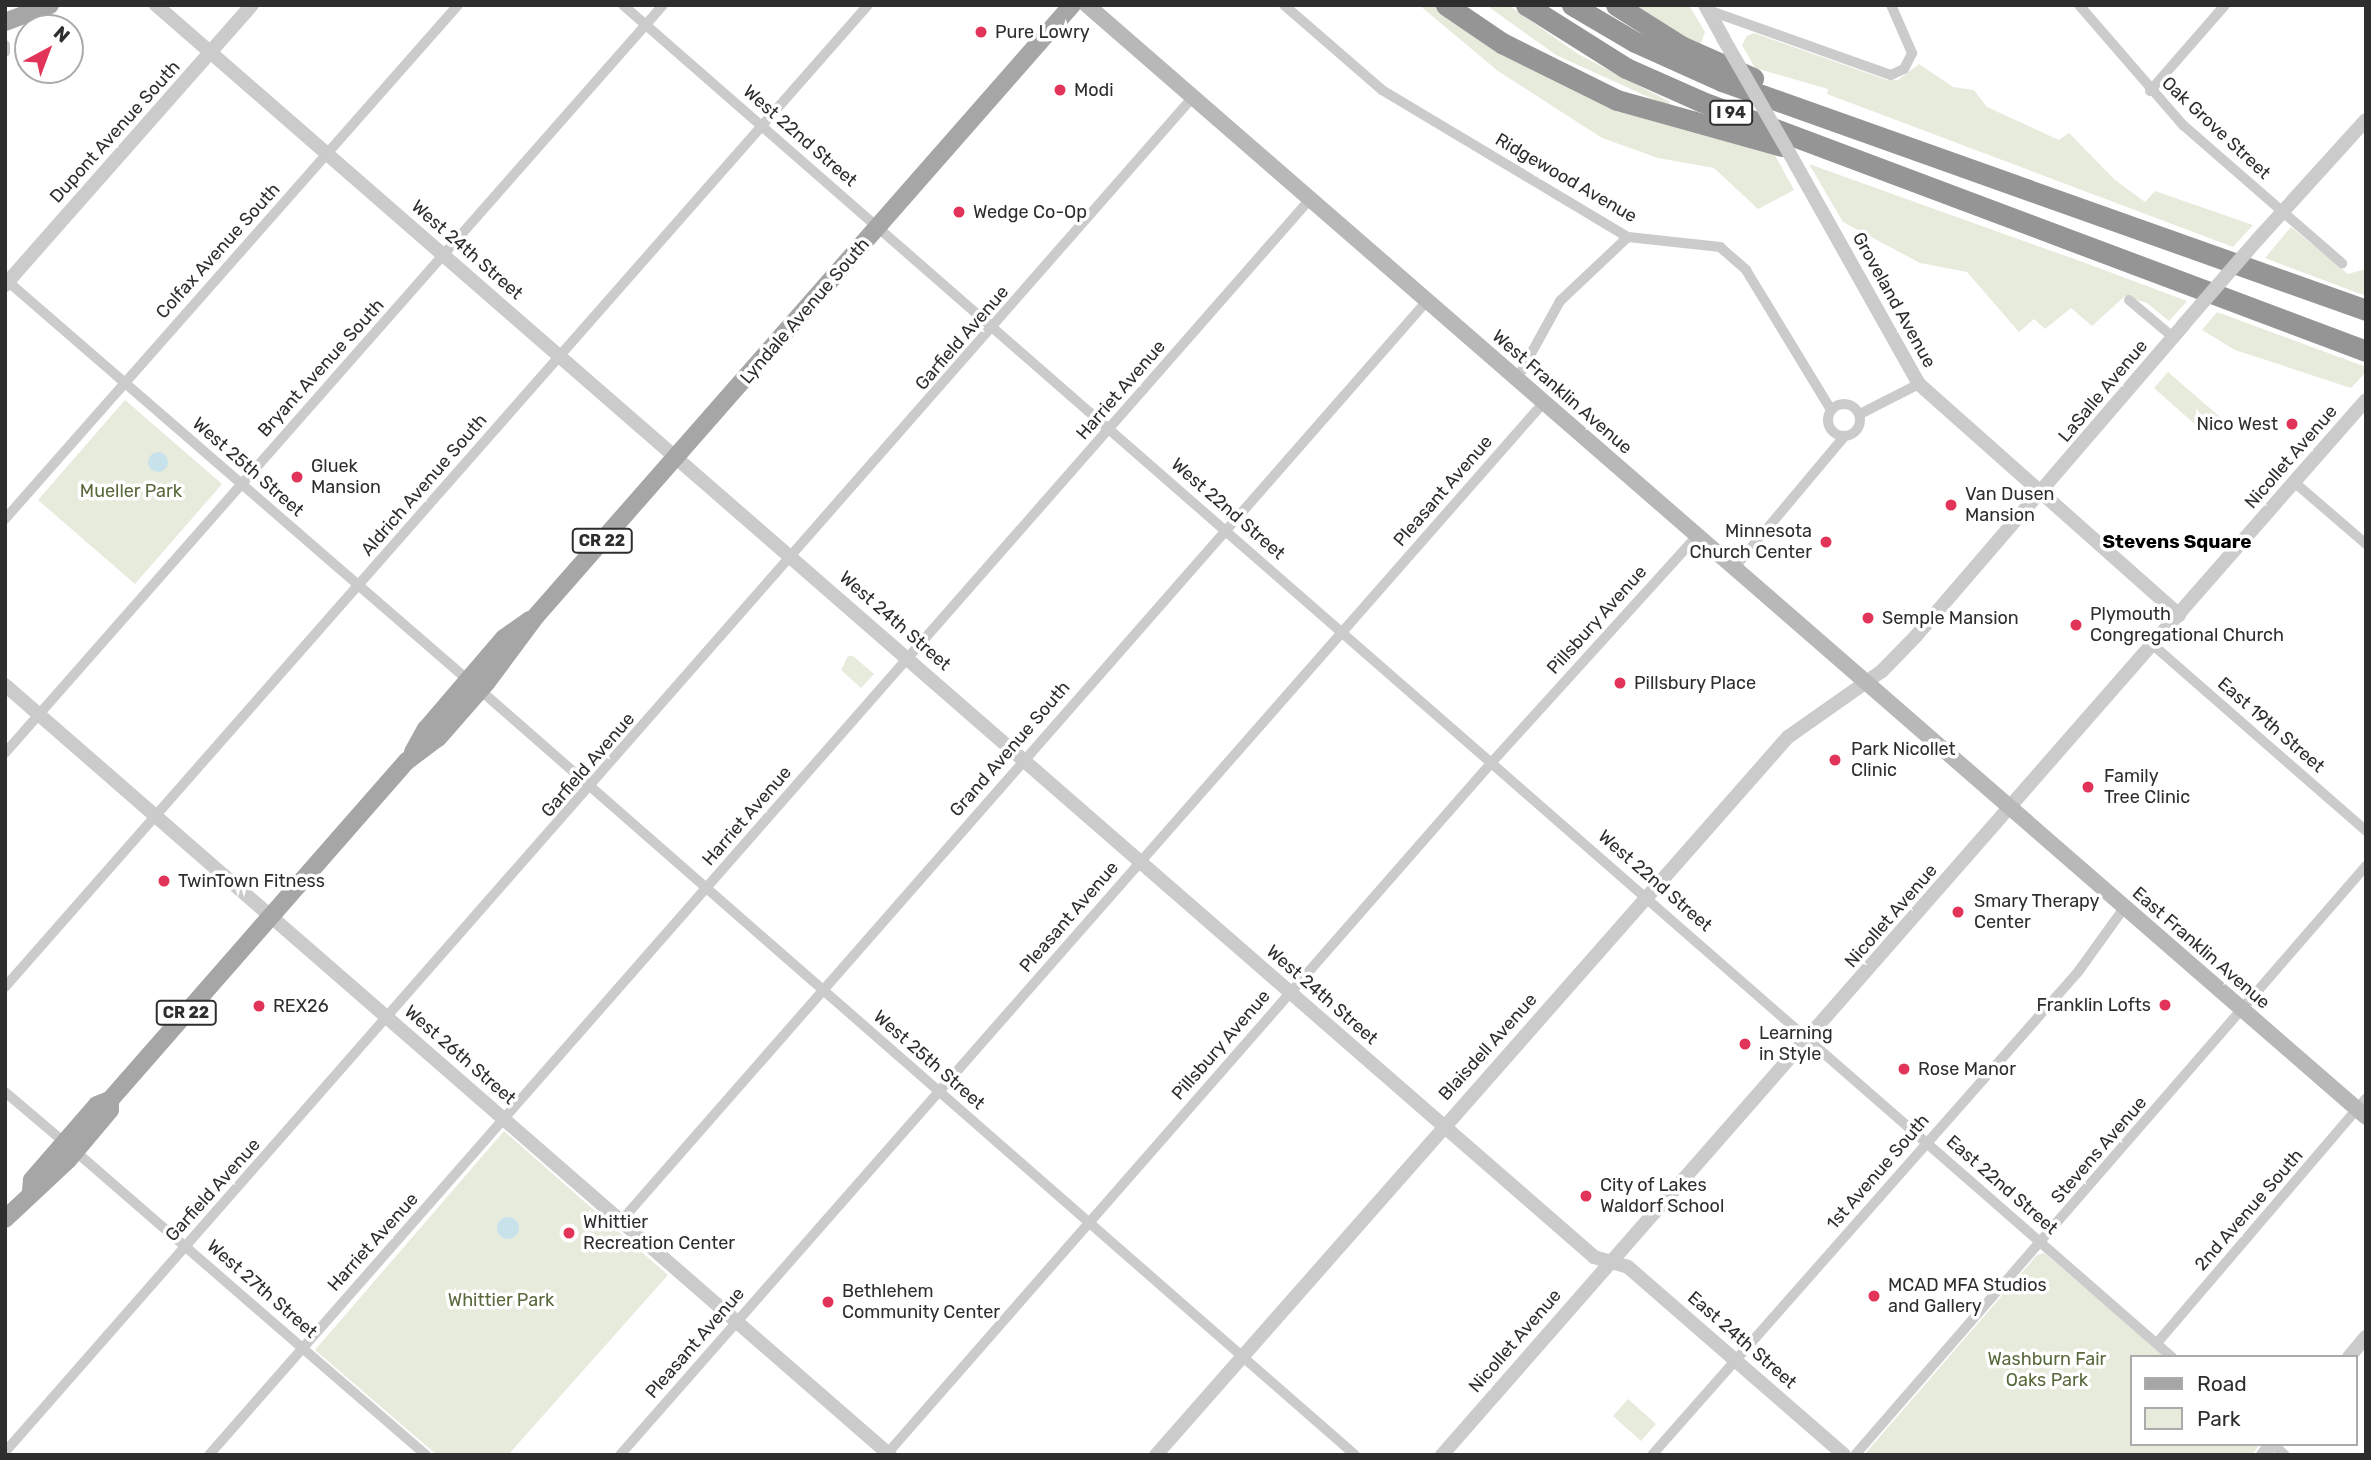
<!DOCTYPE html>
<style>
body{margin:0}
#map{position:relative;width:2371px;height:1460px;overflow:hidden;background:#fff;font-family:Rubik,sans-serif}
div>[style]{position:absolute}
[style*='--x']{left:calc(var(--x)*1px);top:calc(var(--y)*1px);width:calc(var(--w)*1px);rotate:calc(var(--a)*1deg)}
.green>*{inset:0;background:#e6ebdc}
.water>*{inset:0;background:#c8e2eb}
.round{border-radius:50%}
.minor>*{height:10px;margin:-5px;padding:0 5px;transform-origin:5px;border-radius:5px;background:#cbcbcb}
.minor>.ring{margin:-5px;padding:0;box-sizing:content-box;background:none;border:10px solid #cbcbcb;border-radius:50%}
.tertiary>*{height:14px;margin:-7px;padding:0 7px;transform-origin:7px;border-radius:7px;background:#cbcbcb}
.secondary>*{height:16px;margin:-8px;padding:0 8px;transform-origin:8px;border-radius:8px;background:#b8b8b8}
.primary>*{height:18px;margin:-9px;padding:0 9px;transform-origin:9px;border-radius:9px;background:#a6a6a6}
.motorway>*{height:21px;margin:-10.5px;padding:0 10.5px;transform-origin:10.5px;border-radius:10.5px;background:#959595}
.tertiary-bridge>*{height:14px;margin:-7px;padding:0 7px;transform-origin:7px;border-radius:7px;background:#cbcbcb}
.dots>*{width:19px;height:19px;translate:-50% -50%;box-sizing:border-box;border:4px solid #fff;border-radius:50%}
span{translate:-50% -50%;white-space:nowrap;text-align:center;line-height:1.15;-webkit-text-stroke:7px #fff;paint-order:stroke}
.shield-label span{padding:2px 5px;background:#fff;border:2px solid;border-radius:5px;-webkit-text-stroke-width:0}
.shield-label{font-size:16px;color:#2e2e2e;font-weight:700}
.poi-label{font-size:18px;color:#2e2e2e}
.left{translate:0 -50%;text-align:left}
.right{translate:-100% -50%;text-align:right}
.street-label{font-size:18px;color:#2e2e2e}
.park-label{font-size:18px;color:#58693c}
.neighbourhood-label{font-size:19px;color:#000;font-weight:700}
.frame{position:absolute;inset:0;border:7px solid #2e2e2e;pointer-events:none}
.legend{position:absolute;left:2130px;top:1355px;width:228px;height:91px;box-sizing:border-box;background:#fff;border:2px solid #ababab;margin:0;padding:9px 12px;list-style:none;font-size:21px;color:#2e2e2e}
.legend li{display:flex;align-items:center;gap:14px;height:35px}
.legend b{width:35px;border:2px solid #ababab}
.north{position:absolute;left:14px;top:14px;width:70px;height:70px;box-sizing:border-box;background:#fff;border:2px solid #ababab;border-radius:50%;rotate:41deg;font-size:19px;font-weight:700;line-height:28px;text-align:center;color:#2e2e2e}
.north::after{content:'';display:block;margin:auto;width:24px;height:32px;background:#e23459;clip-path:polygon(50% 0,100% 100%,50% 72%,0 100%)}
</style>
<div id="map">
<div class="green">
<div style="clip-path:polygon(1419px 5px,1438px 5px,1510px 55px,1771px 148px,1794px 190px,1758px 209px,1714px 168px,1658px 158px,1602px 138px,1498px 71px)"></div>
<div style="clip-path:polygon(1486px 5px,1508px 5px,1578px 54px,1670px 102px,1668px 106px,1556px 55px)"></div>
<div style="clip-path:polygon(1629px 5px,1689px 5px,1705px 32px,1700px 46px)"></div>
<div style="clip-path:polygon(1754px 33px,1887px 80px,1898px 80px,1919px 64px,1953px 87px,1974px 90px,1987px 107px,2059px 140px,2069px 133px,2115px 180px,2145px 202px,2155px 191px,2253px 225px,2233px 247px,1827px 94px,1828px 89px,1755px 68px,1742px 45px,1747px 36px)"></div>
<div style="clip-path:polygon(1809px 164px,2088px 264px,2187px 301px,2169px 321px,2147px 303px,2125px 296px,2092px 326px,2071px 308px,2045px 329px,2034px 319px,2019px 332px,1967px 272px,1920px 263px,1843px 222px)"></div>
<div style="clip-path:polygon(2291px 227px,2348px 274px,2366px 269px,2366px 296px,2265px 258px)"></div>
<div style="clip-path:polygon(2217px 312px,2366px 367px,2366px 372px,2351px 388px,2235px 350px,2202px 330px)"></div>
<div style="clip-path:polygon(2168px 372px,2220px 417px,2206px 434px,2154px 388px)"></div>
<div style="clip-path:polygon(125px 400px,222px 484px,135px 584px,38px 500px)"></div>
<div style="clip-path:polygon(848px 656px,853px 656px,874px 674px,861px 688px,841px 670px)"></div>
<div style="clip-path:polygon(504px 1131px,668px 1275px,508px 1455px,437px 1455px,315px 1350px)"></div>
<div style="clip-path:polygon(2044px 1253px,2166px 1357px,2131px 1357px,2131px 1444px,2260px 1444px,2252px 1455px,1864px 1455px,2037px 1255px)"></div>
<div style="clip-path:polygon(1628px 1399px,1656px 1424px,1641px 1441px,1613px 1416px)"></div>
</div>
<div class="water">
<div class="round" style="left:148px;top:452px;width:20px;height:20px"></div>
<div class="round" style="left:497px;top:1217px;width:22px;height:22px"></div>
</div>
<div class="minor">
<div style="--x:623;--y:5;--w:2056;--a:41.12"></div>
<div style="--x:1284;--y:5;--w:130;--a:40.9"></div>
<div style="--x:1382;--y:90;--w:287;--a:30.9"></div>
<div style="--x:1628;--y:237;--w:93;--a:6.2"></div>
<div style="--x:1720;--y:247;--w:35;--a:41"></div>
<div style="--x:1746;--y:270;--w:164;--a:58.7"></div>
<div style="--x:2079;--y:5;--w:159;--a:49.1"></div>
<div style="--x:2183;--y:125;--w:211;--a:41"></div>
<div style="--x:1708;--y:10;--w:194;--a:19.6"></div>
<div style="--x:1891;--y:75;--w:14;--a:-25"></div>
<div style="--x:1904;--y:69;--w:18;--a:-63"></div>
<div style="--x:1912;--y:53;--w:52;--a:-113.6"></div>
<div style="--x:5;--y:45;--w:7;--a:90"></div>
<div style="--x:2150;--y:91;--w:114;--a:-48.9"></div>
<div style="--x:5;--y:279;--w:613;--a:40.9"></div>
<div style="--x:2129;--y:300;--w:57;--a:40.1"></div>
<div style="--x:1517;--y:379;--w:89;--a:-61.1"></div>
<div style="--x:1560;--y:301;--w:93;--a:-43.3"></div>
<div class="ring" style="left:1828px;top:404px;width:22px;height:22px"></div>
<div style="--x:1860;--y:414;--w:66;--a:-27"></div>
<div style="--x:2294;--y:482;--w:95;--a:40.7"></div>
<div style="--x:5;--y:519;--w:685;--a:-48.61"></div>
<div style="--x:1734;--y:568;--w:171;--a:-50"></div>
<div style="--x:2153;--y:645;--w:283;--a:41.1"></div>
<div style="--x:480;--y:690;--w:1162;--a:41.16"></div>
<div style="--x:5;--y:753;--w:996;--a:-48.66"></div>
<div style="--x:5;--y:987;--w:1307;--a:-48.69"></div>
<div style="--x:5;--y:1092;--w:77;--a:40.3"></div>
<div style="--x:75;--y:1151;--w:464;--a:40.9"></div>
<div style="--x:621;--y:1221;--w:1223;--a:-48.78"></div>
<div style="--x:2157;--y:1343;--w:322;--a:-49.5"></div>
<div style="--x:2273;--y:1444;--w:16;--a:43"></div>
<div style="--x:5;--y:1452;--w:1802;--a:-48.76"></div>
<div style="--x:209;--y:1455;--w:1670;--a:-48.76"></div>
<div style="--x:620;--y:1455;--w:1401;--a:-48.73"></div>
<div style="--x:886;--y:1455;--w:921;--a:-48.83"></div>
<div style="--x:1492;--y:762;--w:305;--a:-47.8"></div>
<div style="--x:1652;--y:1455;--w:644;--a:-48.59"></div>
<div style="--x:2078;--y:972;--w:79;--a:-54.3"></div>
<div style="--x:1855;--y:1455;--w:780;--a:-49.06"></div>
</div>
<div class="tertiary">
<div style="--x:156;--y:5;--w:1907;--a:41.04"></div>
<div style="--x:1594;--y:1257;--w:35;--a:16"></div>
<div style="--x:1628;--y:1267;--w:286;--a:41"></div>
<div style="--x:1705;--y:5;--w:38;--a:61"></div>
<div style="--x:1796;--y:165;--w:251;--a:60.7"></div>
<div style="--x:1919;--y:384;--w:348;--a:41.6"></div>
<div style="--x:2257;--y:240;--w:162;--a:-47.8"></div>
<div style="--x:5;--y:285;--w:373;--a:-48.6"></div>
<div style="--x:5;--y:685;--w:1173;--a:41.03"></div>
<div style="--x:2349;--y:1357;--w:26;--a:-50"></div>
<div style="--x:1156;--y:1455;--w:957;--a:-48.65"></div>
<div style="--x:1788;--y:737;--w:115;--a:-35.1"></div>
<div style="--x:1882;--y:671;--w:49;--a:-45.8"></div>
<div style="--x:1916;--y:636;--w:411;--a:-49.3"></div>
<div style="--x:1442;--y:1455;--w:1402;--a:-48.79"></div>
<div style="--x:2263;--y:1455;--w:14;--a:-51"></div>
</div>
<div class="secondary">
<div style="--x:1087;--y:5;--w:1695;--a:41"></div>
</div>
<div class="primary">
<div style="--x:5;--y:22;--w:48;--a:-20.7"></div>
<div style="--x:413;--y:752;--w:26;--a:-61"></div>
<div style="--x:426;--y:729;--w:120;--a:-49.4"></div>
<div style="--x:504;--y:638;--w:32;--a:-35"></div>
<div style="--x:31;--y:1191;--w:11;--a:-85"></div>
<div style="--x:32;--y:1180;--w:99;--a:-49.1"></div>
<div style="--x:97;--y:1105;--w:14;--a:-21"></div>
<div style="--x:110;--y:1100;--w:451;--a:-48.8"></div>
<div style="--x:407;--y:761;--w:39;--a:-37"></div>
<div style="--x:438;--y:738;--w:74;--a:-48.8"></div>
<div style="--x:487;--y:682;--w:82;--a:-53.4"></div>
<div style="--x:536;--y:616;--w:813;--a:-48.74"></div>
<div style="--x:5;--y:1219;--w:86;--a:-43.1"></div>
<div style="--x:68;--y:1160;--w:65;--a:-50"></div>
<div style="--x:110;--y:1110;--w:10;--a:-90"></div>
</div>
<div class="motorway">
<div style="--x:1446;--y:5;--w:68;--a:34.2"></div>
<div style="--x:1502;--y:43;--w:128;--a:26.4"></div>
<div style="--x:1617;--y:100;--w:171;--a:15.6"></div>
<div style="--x:1526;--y:5;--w:118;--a:32.2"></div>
<div style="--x:1626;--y:68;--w:81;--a:24"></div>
<div style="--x:1700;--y:101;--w:711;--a:20.57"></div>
<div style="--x:1572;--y:5;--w:73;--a:30.4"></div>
<div style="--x:1635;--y:42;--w:95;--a:24.1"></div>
<div style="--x:1722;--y:81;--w:684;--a:19.57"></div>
<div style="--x:1616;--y:5;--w:77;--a:32.2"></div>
<div style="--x:1681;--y:46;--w:79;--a:24"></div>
</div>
<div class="tertiary-bridge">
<div style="--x:1723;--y:38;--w:146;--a:60.1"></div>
<div style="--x:2184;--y:324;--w:111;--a:-49"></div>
</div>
<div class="dots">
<div style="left:981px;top:32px;background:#e23459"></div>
<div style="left:1060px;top:90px;background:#e23459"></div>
<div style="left:959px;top:212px;background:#e23459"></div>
<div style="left:2292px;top:424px;background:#e23459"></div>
<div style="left:297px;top:477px;background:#e23459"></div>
<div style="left:1951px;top:505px;background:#e23459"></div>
<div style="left:1826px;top:542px;background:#e23459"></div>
<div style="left:1868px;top:618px;background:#e23459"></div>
<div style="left:2076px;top:625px;background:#e23459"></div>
<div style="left:1620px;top:683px;background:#e23459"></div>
<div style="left:1835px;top:760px;background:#e23459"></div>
<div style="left:2088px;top:787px;background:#e23459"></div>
<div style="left:164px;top:881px;background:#e23459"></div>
<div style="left:1958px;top:912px;background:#e23459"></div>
<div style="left:2165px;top:1005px;background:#e23459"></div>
<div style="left:259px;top:1006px;background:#e23459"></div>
<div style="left:1745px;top:1044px;background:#e23459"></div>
<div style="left:1904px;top:1069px;background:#e23459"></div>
<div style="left:1586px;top:1196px;background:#e23459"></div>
<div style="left:569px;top:1233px;background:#e23459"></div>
<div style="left:1874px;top:1296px;background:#e23459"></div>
<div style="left:828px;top:1302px;background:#e23459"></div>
</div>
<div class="shield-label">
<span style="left:1731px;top:113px">I 94</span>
<span style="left:602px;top:541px">CR 22</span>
<span style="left:186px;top:1013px">CR 22</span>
</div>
<div class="poi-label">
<span class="left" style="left:995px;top:32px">Pure Lowry</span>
<span class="left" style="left:1074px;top:90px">Modi</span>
<span class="left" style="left:973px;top:212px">Wedge Co-Op</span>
<span class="right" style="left:2278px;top:424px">Nico West</span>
<span class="left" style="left:311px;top:477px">Gluek<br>Mansion</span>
<span class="left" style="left:1965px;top:505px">Van Dusen<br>Mansion</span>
<span class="right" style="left:1812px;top:542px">Minnesota<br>Church Center</span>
<span class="left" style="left:2090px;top:625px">Plymouth<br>Congregational Church</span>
<span class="left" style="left:1882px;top:618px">Semple Mansion</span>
<span class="left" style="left:1634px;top:683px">Pillsbury Place</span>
<span class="left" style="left:1851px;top:760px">Park Nicollet<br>Clinic</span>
<span class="left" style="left:2104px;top:787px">Family<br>Tree Clinic</span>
<span class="left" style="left:178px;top:881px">TwinTown Fitness</span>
<span class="left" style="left:1974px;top:912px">Smary Therapy<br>Center</span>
<span class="right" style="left:2151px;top:1005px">Franklin Lofts</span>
<span class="left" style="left:273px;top:1006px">REX26</span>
<span class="left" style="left:1759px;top:1044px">Learning<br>in Style</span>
<span class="left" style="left:1918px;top:1069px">Rose Manor</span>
<span class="left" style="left:1600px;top:1196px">City of Lakes<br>Waldorf School</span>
<span class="left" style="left:583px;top:1233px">Whittier<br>Recreation Center</span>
<span class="left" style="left:1888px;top:1296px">MCAD MFA Studios<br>and Gallery</span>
<span class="left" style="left:842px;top:1302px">Bethlehem<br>Community Center</span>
</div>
<div class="street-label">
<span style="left:2216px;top:128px;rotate:43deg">Oak Grove Street</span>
<span style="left:115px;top:132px;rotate:-48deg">Dupont Avenue South</span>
<span style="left:800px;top:136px;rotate:41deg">West 22nd Street</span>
<span style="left:1566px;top:178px;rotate:30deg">Ridgewood Avenue</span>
<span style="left:467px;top:250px;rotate:41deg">West 24th Street</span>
<span style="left:218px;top:251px;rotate:-48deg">Colfax Avenue South</span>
<span style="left:1894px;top:300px;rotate:61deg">Groveland Avenue</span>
<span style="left:805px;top:311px;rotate:-49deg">Lyndale Avenue South</span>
<span style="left:962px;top:338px;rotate:-49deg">Garfield Avenue</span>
<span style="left:321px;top:368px;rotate:-48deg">Bryant Avenue South</span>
<span style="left:1121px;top:390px;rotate:-49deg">Harriet Avenue</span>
<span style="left:2103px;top:391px;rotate:-50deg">LaSalle Avenue</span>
<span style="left:1562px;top:392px;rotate:41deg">West Franklin Avenue</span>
<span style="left:2291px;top:457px;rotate:-49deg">Nicollet Avenue</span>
<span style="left:248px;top:467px;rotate:41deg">West 25th Street</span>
<span style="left:424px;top:485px;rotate:-49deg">Aldrich Avenue South</span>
<span style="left:1443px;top:491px;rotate:-49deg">Pleasant Avenue</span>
<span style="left:1228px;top:509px;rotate:41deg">West 22nd Street</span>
<span style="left:1597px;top:620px;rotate:-48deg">Pillsbury Avenue</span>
<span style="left:895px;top:621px;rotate:41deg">West 24th Street</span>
<span style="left:2271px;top:725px;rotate:41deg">East 19th Street</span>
<span style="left:1010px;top:749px;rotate:-49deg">Grand Avenue South</span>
<span style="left:588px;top:765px;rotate:-49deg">Garfield Avenue</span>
<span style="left:747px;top:816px;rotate:-49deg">Harriet Avenue</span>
<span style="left:1655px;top:881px;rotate:41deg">West 22nd Street</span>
<span style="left:1891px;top:916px;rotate:-49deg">Nicollet Avenue</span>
<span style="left:1069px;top:917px;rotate:-49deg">Pleasant Avenue</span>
<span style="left:2201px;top:948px;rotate:41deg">East Franklin Avenue</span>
<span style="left:1322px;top:995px;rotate:41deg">West 24th Street</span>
<span style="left:1221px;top:1045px;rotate:-49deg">Pillsbury Avenue</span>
<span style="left:1488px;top:1047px;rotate:-48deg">Blaisdell Avenue</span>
<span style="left:460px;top:1055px;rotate:41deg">West 26th Street</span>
<span style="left:929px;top:1060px;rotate:41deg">West 25th Street</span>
<span style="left:2099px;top:1150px;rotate:-49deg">Stevens Avenue</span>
<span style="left:1878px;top:1172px;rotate:-49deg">1st Avenue South</span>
<span style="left:2002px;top:1185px;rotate:41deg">East 22nd Street</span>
<span style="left:213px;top:1190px;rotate:-48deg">Garfield Avenue</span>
<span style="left:2249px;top:1210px;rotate:-49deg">2nd Avenue South</span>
<span style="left:373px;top:1242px;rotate:-48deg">Harriet Avenue</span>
<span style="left:262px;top:1289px;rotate:41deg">West 27th Street</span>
<span style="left:1742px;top:1340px;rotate:41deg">East 24th Street</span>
<span style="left:1515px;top:1341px;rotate:-49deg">Nicollet Avenue</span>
<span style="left:695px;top:1343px;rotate:-49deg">Pleasant Avenue</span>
</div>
<div class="park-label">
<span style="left:131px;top:491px">Mueller Park</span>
<span style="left:501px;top:1300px">Whittier Park</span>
<span style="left:2047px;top:1370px">Washburn Fair<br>Oaks Park</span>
</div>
<div class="neighbourhood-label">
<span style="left:2177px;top:542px">Stevens Square</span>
</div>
<div class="frame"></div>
<ul class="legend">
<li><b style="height:9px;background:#a6a6a6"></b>Road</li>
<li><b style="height:19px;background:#e6ebdc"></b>Park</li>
</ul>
<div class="north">N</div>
</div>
